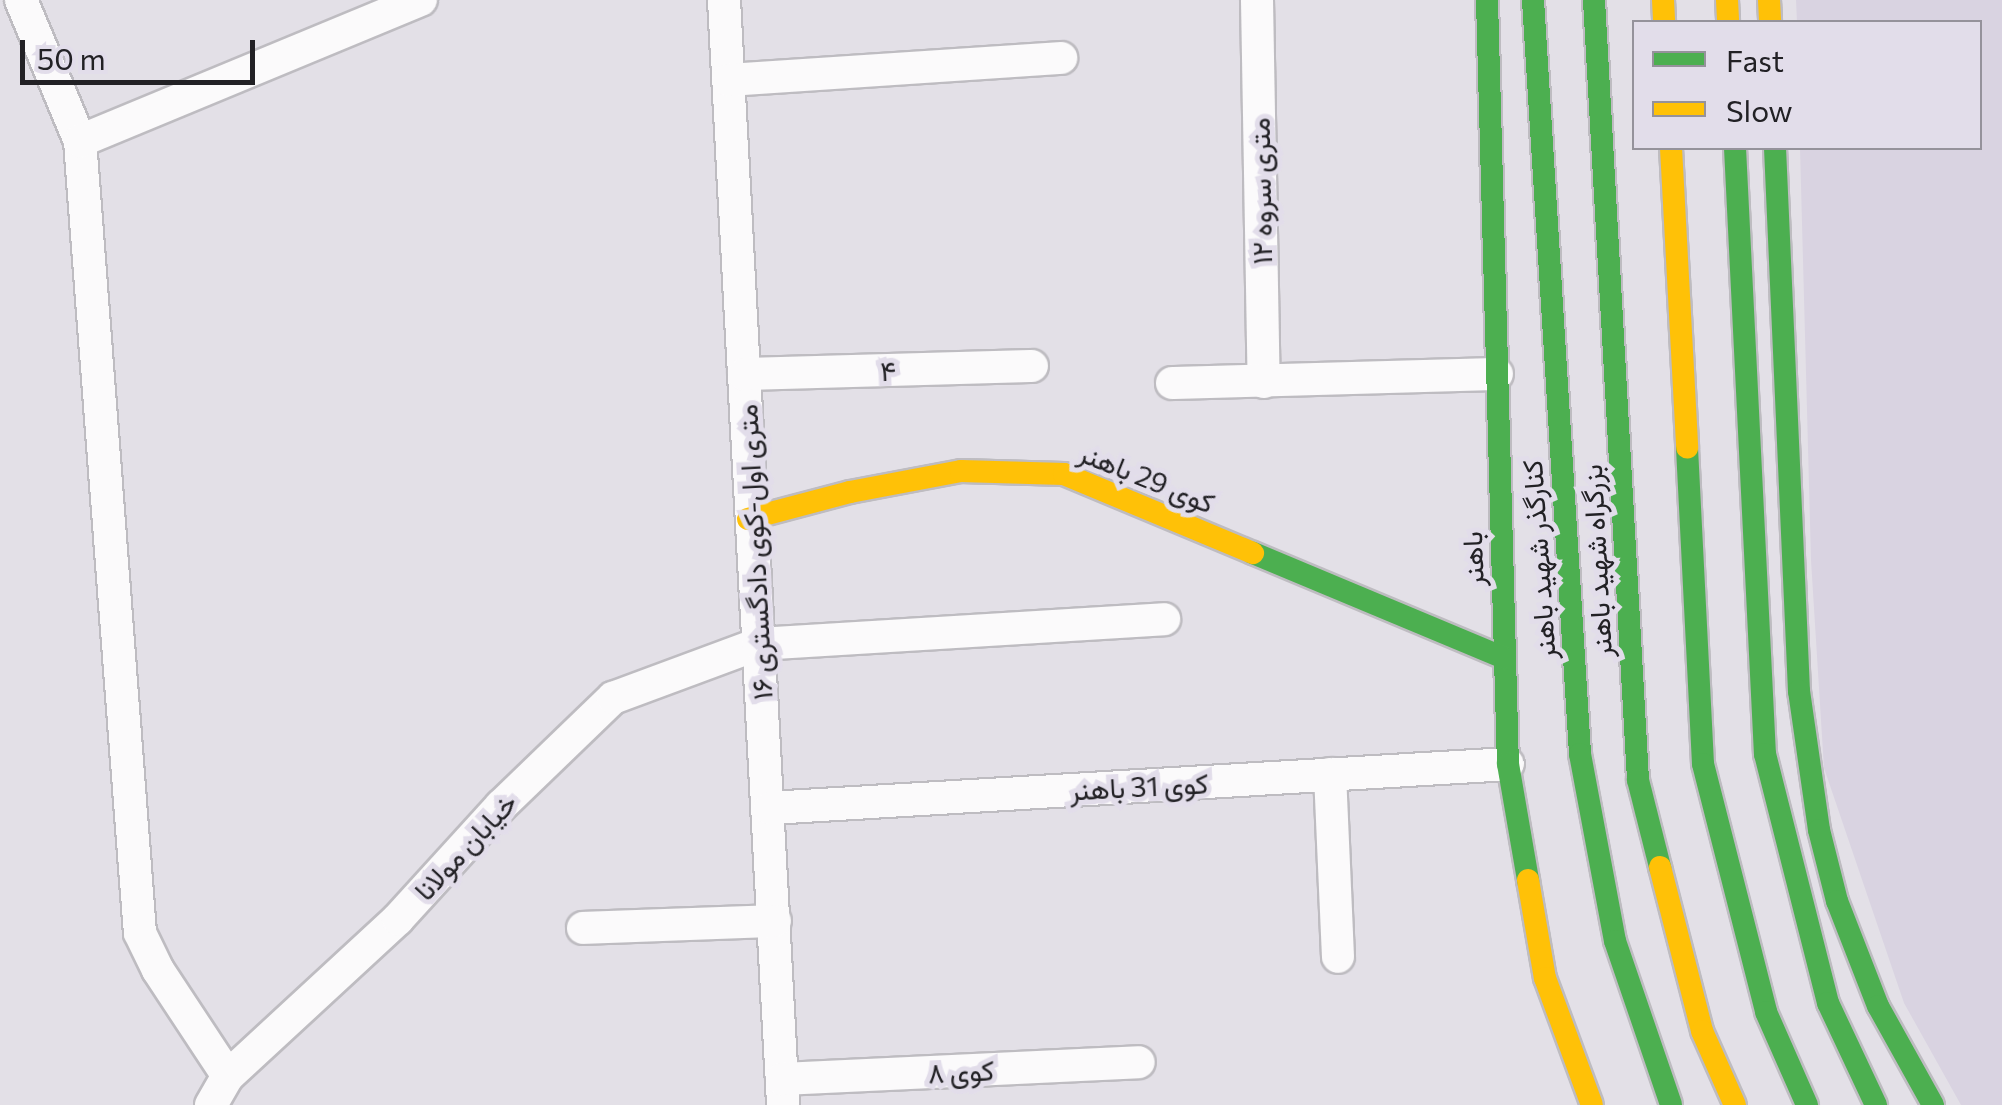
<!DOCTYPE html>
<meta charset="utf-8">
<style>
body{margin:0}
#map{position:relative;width:2002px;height:1105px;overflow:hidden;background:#e3e0e7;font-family:Commissioner,Vazirmatn,sans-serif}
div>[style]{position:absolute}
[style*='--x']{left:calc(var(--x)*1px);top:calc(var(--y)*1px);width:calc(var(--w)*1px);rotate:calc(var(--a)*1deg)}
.built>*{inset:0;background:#d9d3e1}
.roads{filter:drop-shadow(2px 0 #bebcc1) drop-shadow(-2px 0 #bebcc1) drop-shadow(0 2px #bebcc1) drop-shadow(0 -2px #bebcc1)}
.street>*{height:32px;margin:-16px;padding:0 16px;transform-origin:16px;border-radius:16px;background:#fbfafb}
.fast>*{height:22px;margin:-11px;padding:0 11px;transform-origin:11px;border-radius:11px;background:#4caf50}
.slow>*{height:22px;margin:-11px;padding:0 11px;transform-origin:11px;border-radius:11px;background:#ffc107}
span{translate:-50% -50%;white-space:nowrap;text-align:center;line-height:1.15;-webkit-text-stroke:10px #e2ddea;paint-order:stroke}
.street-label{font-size:28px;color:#222125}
.legend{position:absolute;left:1632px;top:20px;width:350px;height:130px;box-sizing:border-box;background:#e2ddea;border:2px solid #95929b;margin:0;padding:12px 18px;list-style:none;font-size:30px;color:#222125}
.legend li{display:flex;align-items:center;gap:20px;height:50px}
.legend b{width:50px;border:2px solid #95929b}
.scale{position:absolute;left:20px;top:40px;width:235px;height:45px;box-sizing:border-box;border:5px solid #222125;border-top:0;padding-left:12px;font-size:30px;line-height:35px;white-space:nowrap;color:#222125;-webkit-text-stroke:8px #e2ddea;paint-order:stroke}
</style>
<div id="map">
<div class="built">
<div style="clip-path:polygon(1796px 0,2002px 0,2002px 1105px,1961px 1105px,1904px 1003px,1824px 768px,1811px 560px,1800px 148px,1980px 148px,1980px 22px,1797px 22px)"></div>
</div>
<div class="roads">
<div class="street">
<div style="--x:21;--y:0;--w:153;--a:67.3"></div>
<div style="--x:80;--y:141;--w:794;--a:85.67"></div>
<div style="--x:140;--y:933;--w:41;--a:64.1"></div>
<div style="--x:158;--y:970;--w:127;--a:56.6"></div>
<div style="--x:724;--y:0;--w:1107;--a:86.94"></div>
<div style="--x:1257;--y:0;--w:382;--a:89"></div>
<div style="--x:729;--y:80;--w:333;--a:-3.8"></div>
<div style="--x:80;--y:141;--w:369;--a:-22.5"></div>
<div style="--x:744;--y:374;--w:288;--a:-1.6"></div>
<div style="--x:1172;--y:383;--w:325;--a:-1.6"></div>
<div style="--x:1330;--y:774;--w:183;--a:87.5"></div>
<div style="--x:770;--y:808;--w:739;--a:-3.41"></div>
<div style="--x:583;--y:928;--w:192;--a:-2.1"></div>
<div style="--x:782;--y:1079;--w:357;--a:-2.7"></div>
<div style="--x:211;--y:1105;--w:34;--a:-60"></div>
<div style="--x:228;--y:1076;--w:231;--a:-42.7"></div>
<div style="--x:398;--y:919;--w:153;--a:-47.7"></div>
<div style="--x:501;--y:806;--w:156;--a:-44"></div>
<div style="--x:613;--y:698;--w:155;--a:-20.4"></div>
<div style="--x:758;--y:644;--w:407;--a:-3.5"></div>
</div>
<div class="fast">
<div style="--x:1487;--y:0;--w:764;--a:88.43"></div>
<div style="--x:1508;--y:764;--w:118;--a:80.2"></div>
<div style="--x:1533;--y:0;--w:755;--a:86.43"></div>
<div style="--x:1580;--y:754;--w:190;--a:79.4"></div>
<div style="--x:1615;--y:941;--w:173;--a:71.1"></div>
<div style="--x:1594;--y:0;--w:781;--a:86.77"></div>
<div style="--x:1638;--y:780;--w:90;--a:75.8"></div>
<div style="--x:1735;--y:148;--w:607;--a:87.17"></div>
<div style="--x:1765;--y:754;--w:257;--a:75.8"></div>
<div style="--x:1828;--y:1003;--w:113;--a:64.8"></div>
<div style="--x:1775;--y:148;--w:544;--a:87.47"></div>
<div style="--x:1799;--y:691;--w:140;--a:81.8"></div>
<div style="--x:1819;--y:830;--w:73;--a:75.8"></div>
<div style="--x:1837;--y:901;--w:113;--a:68.7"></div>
<div style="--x:1878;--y:1006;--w:113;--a:60.9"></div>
<div style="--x:1687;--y:448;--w:316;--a:87.1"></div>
<div style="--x:1703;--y:764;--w:256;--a:75.7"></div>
<div style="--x:1766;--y:1012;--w:102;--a:66.2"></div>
<div style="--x:1253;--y:553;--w:272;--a:22.7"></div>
</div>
<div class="slow">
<div style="--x:1663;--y:0;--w:22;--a:87"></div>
<div style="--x:1727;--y:0;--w:22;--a:87"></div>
<div style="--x:1769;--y:0;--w:22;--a:87"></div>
<div style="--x:1671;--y:148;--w:300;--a:86.9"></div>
<div style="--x:748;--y:519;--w:106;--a:-14.8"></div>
<div style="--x:850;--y:492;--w:113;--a:-10.7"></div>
<div style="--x:961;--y:471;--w:103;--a:1.7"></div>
<div style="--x:1064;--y:474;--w:205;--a:22.7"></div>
<div style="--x:1660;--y:867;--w:169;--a:75.6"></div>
<div style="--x:1702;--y:1031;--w:81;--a:66"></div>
<div style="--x:1528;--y:880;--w:99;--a:80.2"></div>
<div style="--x:1545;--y:978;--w:135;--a:69.7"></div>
</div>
</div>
<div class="street-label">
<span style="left:1260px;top:191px;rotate:-91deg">۱۲ متری سروه</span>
<span style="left:888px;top:370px;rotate:-2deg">۴</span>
<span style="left:1147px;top:477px;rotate:22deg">کوی 29 باهنر</span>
<span style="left:754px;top:552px;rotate:-93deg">۱۶ متری اول-کوی دادگستری</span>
<span style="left:1472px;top:559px;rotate:-92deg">باهنر</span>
<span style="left:1538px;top:560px;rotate:-94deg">کنارگذر شهید باهنر</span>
<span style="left:1596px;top:561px;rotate:-93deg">بزرگراه شهید باهنر</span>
<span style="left:1139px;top:786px;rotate:-3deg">کوی 31 باهنر</span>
<span style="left:465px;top:846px;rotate:-47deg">خیابان مولانا</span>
<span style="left:961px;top:1071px;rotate:-3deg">کوی ۸</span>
</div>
<ul class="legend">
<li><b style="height:12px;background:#4caf50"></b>Fast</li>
<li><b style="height:12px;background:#ffc107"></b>Slow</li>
</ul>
<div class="scale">50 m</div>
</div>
